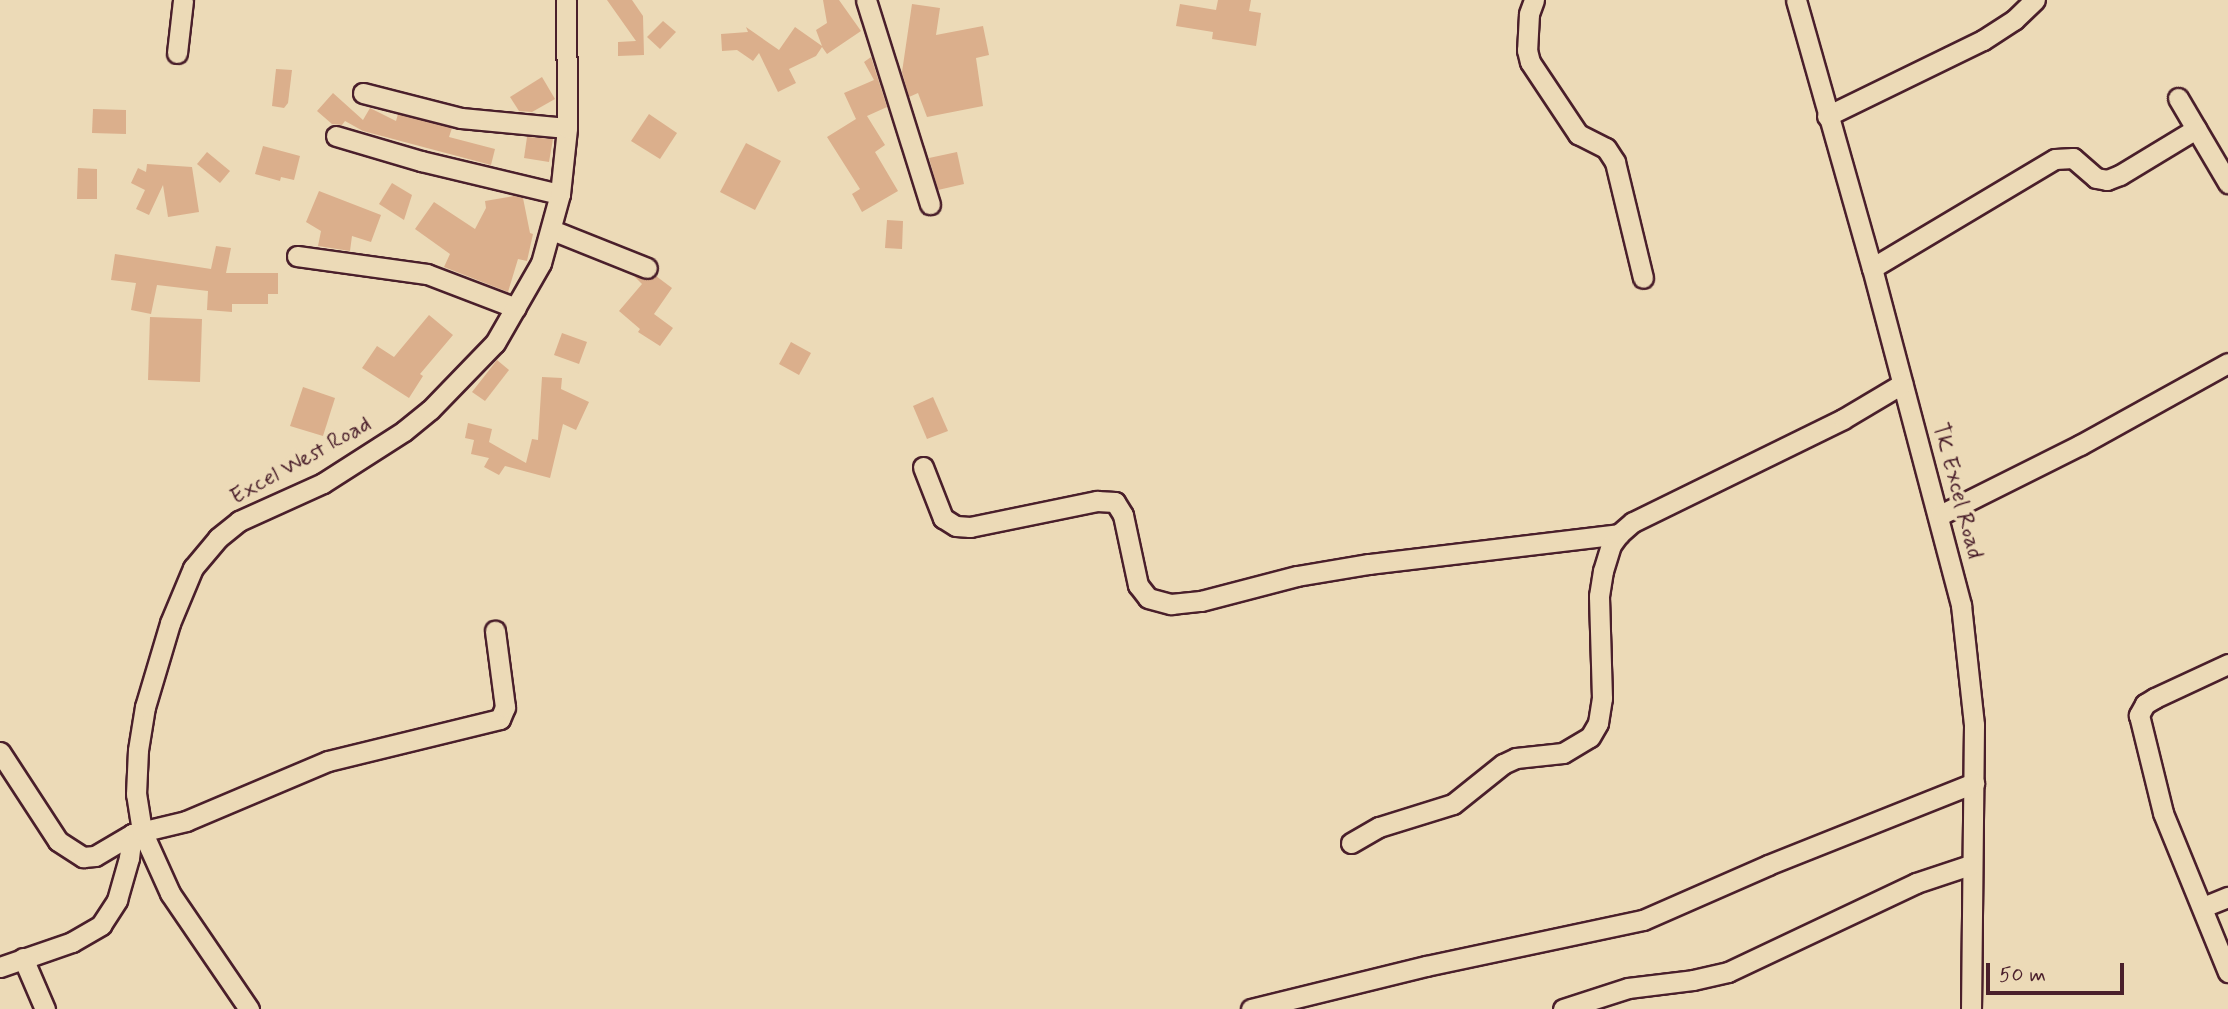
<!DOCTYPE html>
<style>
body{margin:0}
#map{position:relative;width:2228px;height:1009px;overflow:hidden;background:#ecdab7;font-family:Mynerve,sans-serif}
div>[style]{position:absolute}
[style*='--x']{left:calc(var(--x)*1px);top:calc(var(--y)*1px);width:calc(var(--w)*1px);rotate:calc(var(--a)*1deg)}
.building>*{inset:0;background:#dbaf8c}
.roads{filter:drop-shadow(2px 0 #4a1f2b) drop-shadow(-2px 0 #4a1f2b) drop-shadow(0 2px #4a1f2b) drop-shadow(0 -2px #4a1f2b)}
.minor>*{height:19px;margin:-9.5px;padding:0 9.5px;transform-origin:9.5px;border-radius:9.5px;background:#ecdab7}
span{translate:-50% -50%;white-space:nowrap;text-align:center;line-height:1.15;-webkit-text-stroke:7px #ecdab7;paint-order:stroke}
.street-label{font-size:23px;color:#4a1f2b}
.scale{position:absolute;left:1986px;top:963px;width:138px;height:32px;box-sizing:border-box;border:4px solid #4a1f2b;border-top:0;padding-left:9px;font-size:21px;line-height:24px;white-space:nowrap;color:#4a1f2b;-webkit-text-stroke:5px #ecdab7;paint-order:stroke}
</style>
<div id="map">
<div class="building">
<div style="clip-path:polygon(607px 0,632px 0,643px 16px,644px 55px,618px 56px,618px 42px,636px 41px)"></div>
<div style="clip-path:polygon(823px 0,839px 0,861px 31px,827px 54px,822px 47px,816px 56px,789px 69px,796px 83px,778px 92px,759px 53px,753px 61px,737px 50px,722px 51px,721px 34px,748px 32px,746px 27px,779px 50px,795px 27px,822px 46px,816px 30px,827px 23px)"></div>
<div style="clip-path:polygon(1218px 0,1251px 0,1249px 11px,1261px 13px,1256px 46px,1212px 39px,1213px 32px,1176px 26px,1180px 4px,1216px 10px)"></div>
<div style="clip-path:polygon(912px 4px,940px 8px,936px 35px,983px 26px,989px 55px,976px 58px,983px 106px,927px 117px,918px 93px,909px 97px,902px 72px)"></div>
<div style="clip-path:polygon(663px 21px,676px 32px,660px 49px,647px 37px)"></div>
<div style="clip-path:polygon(871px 57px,887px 107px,867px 116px,885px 145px,875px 152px,898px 191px,862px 212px,852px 194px,860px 189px,827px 137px,856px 119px,844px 93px,874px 80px,864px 62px)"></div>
<div style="clip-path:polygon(276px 69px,292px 70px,288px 103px,284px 108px,272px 106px)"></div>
<div style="clip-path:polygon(542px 77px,555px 99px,532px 112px,519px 111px,510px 97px)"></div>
<div style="clip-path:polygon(333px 93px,363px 120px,370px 108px,396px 121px,398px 114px,452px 128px,449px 137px,495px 149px,491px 165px,363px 131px,345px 121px,342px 125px,332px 124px,317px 111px)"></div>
<div style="clip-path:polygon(93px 109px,126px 110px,126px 134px,92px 133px)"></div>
<div style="clip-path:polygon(649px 114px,677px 133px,660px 159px,631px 141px)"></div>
<div style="clip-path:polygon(527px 137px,553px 139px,549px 162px,524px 158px)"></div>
<div style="clip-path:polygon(746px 143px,781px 161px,755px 210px,720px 192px)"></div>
<div style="clip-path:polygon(263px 146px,300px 156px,294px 180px,281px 177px,280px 181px,255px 174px)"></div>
<div style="clip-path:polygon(207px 152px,230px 171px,220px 183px,197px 164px)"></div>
<div style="clip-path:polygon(957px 152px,964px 184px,938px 190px,929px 158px)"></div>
<div style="clip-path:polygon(147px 164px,192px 167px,199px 212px,168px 217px,163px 185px,149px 215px,136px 209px,145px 190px,131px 183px,138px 168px,146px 172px)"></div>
<div style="clip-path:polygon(78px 168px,97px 169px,97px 199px,77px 199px)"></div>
<div style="clip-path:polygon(392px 183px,412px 195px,404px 220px,379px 204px)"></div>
<div style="clip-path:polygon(319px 191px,381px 215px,371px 242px,352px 236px,350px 251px,318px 246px,321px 231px,306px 222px)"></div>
<div style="clip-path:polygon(514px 196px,523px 198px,530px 233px,533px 234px,527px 261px,518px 259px,508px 292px,444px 267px,450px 254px,415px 229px,434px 202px,475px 229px,486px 208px,485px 201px)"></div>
<div style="clip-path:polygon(887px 220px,903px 221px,902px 249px,885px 248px)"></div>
<div style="clip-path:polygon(216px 246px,231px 248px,226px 273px,278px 273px,278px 294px,268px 294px,268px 304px,232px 304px,232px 312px,207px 310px,208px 291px,157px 285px,151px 314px,131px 310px,136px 283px,111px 280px,115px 254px,211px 269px)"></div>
<div style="clip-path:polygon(634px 276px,648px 280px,656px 276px,672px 288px,654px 314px,673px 328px,660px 346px,638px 332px,640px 329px,619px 311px,642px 284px)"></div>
<div style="clip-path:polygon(429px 315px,453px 335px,420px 374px,423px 376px,409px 398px,362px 368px,377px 346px,394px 357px)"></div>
<div style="clip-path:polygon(150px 317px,202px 319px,200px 382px,148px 380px)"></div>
<div style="clip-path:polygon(562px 333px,587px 342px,579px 364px,554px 355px)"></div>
<div style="clip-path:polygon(791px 342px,811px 353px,799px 375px,779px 364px)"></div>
<div style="clip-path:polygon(497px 360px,509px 370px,485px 401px,472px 392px)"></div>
<div style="clip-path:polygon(542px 377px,562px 378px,561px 389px,589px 402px,576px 430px,563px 424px,550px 478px,505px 466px,499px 475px,484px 467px,489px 458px,471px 454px,474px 440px,465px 438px,468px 423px,492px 429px,489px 442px,526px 463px,532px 439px,538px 440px)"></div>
<div style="clip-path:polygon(303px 387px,335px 398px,323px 436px,290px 426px)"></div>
<div style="clip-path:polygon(933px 397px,948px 431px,927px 439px,913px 406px)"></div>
</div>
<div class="roads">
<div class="minor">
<div style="--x:866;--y:0;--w:214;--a:72.6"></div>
<div style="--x:1534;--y:0;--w:15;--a:110"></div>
<div style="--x:1529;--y:14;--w:36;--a:93"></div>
<div style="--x:1527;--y:50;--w:12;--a:76"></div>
<div style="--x:1530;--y:62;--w:87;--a:56.3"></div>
<div style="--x:1578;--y:134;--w:31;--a:27"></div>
<div style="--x:1606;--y:148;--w:17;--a:57"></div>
<div style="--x:1615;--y:162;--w:119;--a:76.4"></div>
<div style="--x:1796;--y:0;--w:279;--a:74.2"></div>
<div style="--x:1872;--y:268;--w:349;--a:75.2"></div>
<div style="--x:1961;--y:605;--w:121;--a:83.8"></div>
<div style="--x:1974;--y:725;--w:284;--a:90.6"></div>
<div style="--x:177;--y:53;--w:53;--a:-83.5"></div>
<div style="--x:363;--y:93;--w:101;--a:14.3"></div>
<div style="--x:461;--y:118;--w:106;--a:5.4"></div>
<div style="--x:2178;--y:98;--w:99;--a:59.5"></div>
<div style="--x:1827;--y:116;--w:174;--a:-26"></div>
<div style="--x:1983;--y:40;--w:37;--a:-33"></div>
<div style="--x:2014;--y:20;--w:29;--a:-44"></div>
<div style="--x:336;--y:136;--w:89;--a:16.4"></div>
<div style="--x:421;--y:161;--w:143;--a:13.4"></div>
<div style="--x:552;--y:230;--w:102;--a:21.8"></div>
<div style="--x:297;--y:256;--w:131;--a:7.9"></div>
<div style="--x:427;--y:274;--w:95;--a:20.9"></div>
<div style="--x:1872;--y:268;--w:213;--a:-30.8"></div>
<div style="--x:2055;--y:159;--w:18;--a:-3"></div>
<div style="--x:2073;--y:158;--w:30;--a:41"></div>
<div style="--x:2096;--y:178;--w:11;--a:10"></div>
<div style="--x:2107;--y:180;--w:14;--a:-21"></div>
<div style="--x:2120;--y:175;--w:89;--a:-31.2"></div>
<div style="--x:923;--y:467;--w:55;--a:68.6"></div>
<div style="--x:943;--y:518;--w:15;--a:32"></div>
<div style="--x:956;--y:526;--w:14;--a:4"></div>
<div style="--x:970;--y:527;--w:130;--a:-11.6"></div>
<div style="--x:1097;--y:501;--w:18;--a:3"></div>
<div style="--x:1115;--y:502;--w:15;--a:58"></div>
<div style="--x:1123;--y:515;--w:72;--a:77.9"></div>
<div style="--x:1138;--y:585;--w:16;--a:52"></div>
<div style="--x:1148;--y:598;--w:24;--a:15"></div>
<div style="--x:1171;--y:604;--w:30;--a:-6"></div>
<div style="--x:1201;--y:601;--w:99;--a:-14.6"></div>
<div style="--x:1297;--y:576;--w:73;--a:-9.5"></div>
<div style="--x:1369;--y:564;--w:252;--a:-6.8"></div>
<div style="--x:1940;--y:515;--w:157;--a:-26.6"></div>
<div style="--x:2080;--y:445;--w:169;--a:-29"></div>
<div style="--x:2228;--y:664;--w:81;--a:155"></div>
<div style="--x:2155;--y:698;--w:12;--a:149"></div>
<div style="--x:2145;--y:704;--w:13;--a:119"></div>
<div style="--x:2139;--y:715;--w:101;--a:76.2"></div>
<div style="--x:2163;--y:813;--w:172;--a:67.8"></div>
<div style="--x:0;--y:752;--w:106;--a:56.9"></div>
<div style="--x:58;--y:841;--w:30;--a:33"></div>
<div style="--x:83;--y:857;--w:12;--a:-5"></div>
<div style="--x:95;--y:856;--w:43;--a:-30.7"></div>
<div style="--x:132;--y:834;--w:56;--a:-13.5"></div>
<div style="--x:186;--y:821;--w:154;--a:-22.9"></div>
<div style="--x:328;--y:761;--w:177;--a:-13.7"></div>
<div style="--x:500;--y:719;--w:13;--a:-67"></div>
<div style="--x:505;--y:707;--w:77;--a:-97.5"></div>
<div style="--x:1351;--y:843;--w:32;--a:-30"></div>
<div style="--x:1379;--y:827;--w:77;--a:-17.3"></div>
<div style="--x:1453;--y:804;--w:64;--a:-38.7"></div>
<div style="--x:1503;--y:764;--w:14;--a:-25"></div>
<div style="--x:1516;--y:758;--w:47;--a:-6.1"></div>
<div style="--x:1563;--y:753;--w:31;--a:-31"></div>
<div style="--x:1590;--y:737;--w:16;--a:-60"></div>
<div style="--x:1598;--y:723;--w:25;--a:-81"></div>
<div style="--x:1602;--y:698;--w:102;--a:-91.7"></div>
<div style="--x:1599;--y:596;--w:25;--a:-81"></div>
<div style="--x:1603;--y:571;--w:27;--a:-73"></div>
<div style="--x:1611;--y:545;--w:14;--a:-54"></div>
<div style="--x:1619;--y:534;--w:18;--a:-41"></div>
<div style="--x:1633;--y:522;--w:234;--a:-26.1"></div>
<div style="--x:1843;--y:419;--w:69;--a:-30.7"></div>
<div style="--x:2203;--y:907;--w:27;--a:-22"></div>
<div style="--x:23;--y:958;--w:56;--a:66.7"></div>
<div style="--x:0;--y:967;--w:76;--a:-19.1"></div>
<div style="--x:72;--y:942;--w:34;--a:-30"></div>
<div style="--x:101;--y:925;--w:30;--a:-57"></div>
<div style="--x:117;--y:900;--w:44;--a:-74.1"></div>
<div style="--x:129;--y:858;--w:24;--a:-83"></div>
<div style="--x:249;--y:1009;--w:140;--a:-124.3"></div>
<div style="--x:170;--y:893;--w:68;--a:-114.3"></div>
<div style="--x:142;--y:831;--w:37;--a:-99"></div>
<div style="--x:136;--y:794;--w:44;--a:-87.4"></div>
<div style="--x:138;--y:750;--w:44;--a:-80.8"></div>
<div style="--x:145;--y:707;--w:88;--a:-73.4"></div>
<div style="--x:170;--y:623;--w:60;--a:-67.3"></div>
<div style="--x:193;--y:568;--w:39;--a:-50"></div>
<div style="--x:218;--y:538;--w:27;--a:-39"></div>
<div style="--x:239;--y:521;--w:92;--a:-24.3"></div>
<div style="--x:323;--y:483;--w:96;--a:-32.7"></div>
<div style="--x:404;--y:431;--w:33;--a:-39"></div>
<div style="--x:430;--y:410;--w:93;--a:-45.9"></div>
<div style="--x:495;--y:343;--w:92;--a:-60.1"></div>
<div style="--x:541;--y:263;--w:72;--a:-74.6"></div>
<div style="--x:560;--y:194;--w:66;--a:-83.9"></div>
<div style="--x:567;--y:128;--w:128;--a:-90.4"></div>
<div style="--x:1251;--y:1009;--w:180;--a:-13.8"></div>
<div style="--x:1426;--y:966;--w:222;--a:-12"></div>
<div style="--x:1643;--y:920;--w:137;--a:-23.7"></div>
<div style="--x:1768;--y:865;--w:222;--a:-21.7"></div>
<div style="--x:1563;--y:1009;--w:68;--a:-17.9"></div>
<div style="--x:1628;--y:988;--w:65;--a:-7"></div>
<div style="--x:1693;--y:980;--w:36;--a:-13"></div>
<div style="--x:1728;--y:972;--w:208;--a:-25.3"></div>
<div style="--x:1916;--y:883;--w:57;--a:-18.4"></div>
</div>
</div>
<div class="street-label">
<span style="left:301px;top:461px;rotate:-29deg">Excel West Road</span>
<span style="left:1957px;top:491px;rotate:75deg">TK Excel Road</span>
</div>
<div class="scale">50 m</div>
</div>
